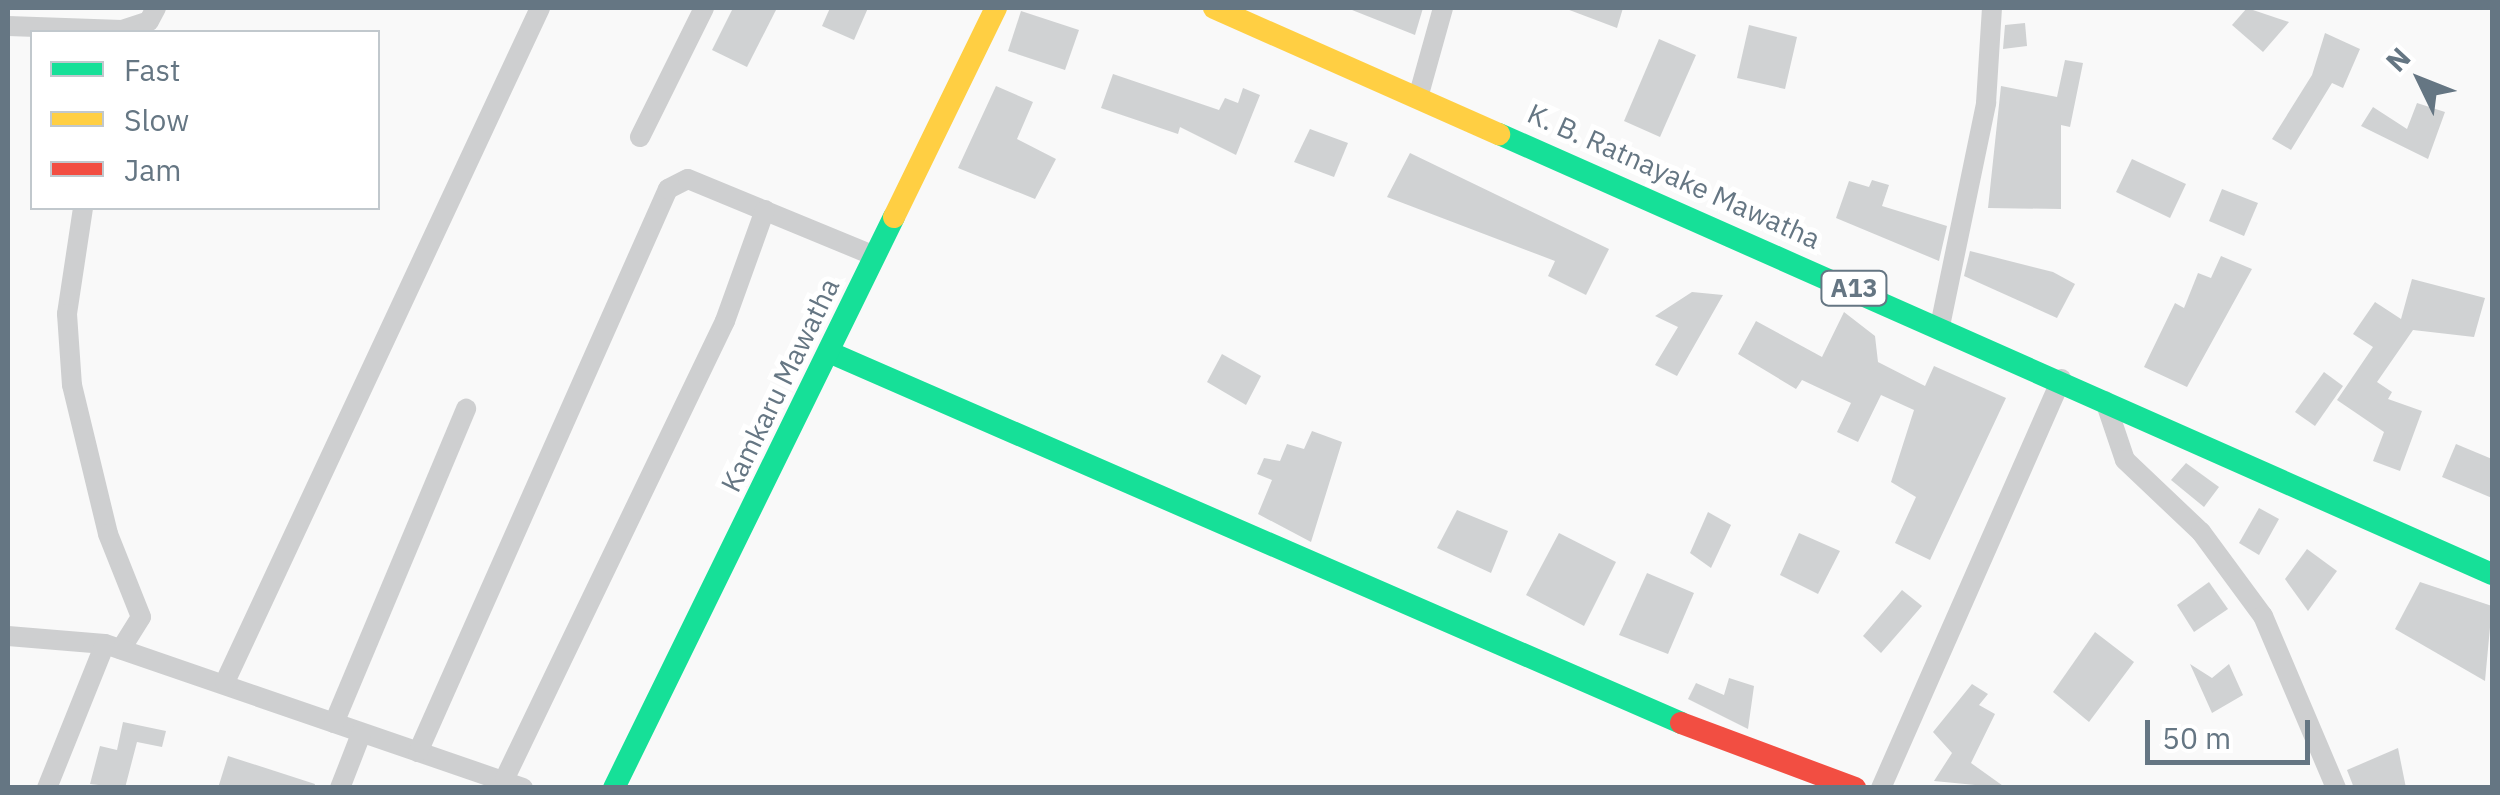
<!DOCTYPE html>
<style>
body{margin:0}
#map{position:relative;width:2500px;height:795px;overflow:hidden;background:#f9f9f9;font-family:"IBM Plex Sans",sans-serif}
div>[style]{position:absolute}
[style*='--x']{left:calc(var(--x)*1px);top:calc(var(--y)*1px);width:calc(var(--w)*1px);rotate:calc(var(--a)*1deg)}
.building>*{inset:0;background:#d0d2d3}
.street>*{height:20px;margin:-10px;padding:0 10px;transform-origin:10px;border-radius:10px;background:#cecfd0}
.fast>*{height:22px;margin:-11px;padding:0 11px;transform-origin:11px;border-radius:11px;background:#16e098}
.slow>*{height:22px;margin:-11px;padding:0 11px;transform-origin:11px;border-radius:11px;background:#ffcf43}
.jam>*{height:22px;margin:-11px;padding:0 11px;transform-origin:11px;border-radius:11px;background:#f24e42}
span{translate:-50% -50%;white-space:nowrap;text-align:center;line-height:1.15;-webkit-text-stroke:10px #fff;paint-order:stroke}
.shield-label span{padding:2px 8px;background:#fff;border:2px solid;border-radius:8px;-webkit-text-stroke-width:0}
.shield-label{font-size:25px;color:#657683;font-weight:700}
.street-label{font-size:28px;color:#657683}
.frame{position:absolute;inset:0;border:10px solid #657683;pointer-events:none}
.legend{position:absolute;left:30px;top:30px;width:350px;height:180px;box-sizing:border-box;background:#fff;border:2px solid #c1c8cd;margin:0;padding:12px 18px;list-style:none;font-size:30px;color:#657683}
.legend li{display:flex;align-items:center;gap:20px;height:50px}
.legend b{width:50px;border:2px solid #c1c8cd}
.north{position:absolute;left:2370px;top:30px;width:100px;height:100px;-webkit-text-stroke:8px #fff;paint-order:stroke;rotate:313deg;font-size:28px;font-weight:700;line-height:40px;text-align:center;color:#657683}
.north::after{content:'';display:block;margin:auto;width:35px;height:45px;background:#657683;clip-path:polygon(50% 0,100% 100%,50% 72%,0 100%)}
.scale{position:absolute;left:2145px;top:720px;width:165px;height:45px;box-sizing:border-box;border:5px solid #657683;border-top:0;padding-left:12px;font-size:30px;line-height:35px;white-space:nowrap;color:#657683;-webkit-text-stroke:8px #fff;paint-order:stroke}
</style>
<div id="map">
<div class="building">
<div style="clip-path:polygon(733px 8px,777px 8px,747px 67px,712px 50px)"></div>
<div style="clip-path:polygon(830px 8px,868px 8px,854px 40px,822px 26px)"></div>
<div style="clip-path:polygon(1347px 8px,1423px 8px,1415px 35px)"></div>
<div style="clip-path:polygon(1564px 8px,1623px 8px,1617px 28px)"></div>
<div style="clip-path:polygon(2247px 8px,2289px 22px,2263px 52px,2232px 25px)"></div>
<div style="clip-path:polygon(1021px 11px,1079px 30px,1065px 70px,1008px 51px)"></div>
<div style="clip-path:polygon(2025px 23px,2027px 46px,2003px 49px,2005px 25px)"></div>
<div style="clip-path:polygon(1749px 25px,1797px 37px,1785px 89px,1737px 78px)"></div>
<div style="clip-path:polygon(2325px 33px,2360px 49px,2343px 88px,2332px 83px,2291px 150px,2272px 139px,2312px 75px)"></div>
<div style="clip-path:polygon(1659px 39px,1696px 55px,1660px 137px,1624px 121px)"></div>
<div style="clip-path:polygon(2065px 60px,2083px 63px,2070px 127px,2061px 125px,2061px 209px,1988px 208px,2001px 86px,2057px 97px)"></div>
<div style="clip-path:polygon(1113px 74px,1219px 110px,1225px 98px,1238px 103px,1243px 88px,1260px 95px,1236px 155px,1180px 127px,1178px 134px,1101px 108px)"></div>
<div style="clip-path:polygon(996px 86px,1033px 102px,1017px 139px,1056px 159px,1035px 199px,958px 168px)"></div>
<div style="clip-path:polygon(2417px 103px,2445px 112px,2428px 159px,2361px 126px,2373px 107px,2407px 129px)"></div>
<div style="clip-path:polygon(1310px 129px,1348px 143px,1334px 177px,1294px 162px)"></div>
<div style="clip-path:polygon(1410px 153px,1609px 249px,1586px 295px,1548px 276px,1555px 261px,1387px 197px)"></div>
<div style="clip-path:polygon(2132px 159px,2186px 184px,2170px 218px,2116px 192px)"></div>
<div style="clip-path:polygon(1872px 180px,1889px 185px,1882px 206px,1947px 226px,1939px 261px,1836px 218px,1849px 181px,1869px 187px)"></div>
<div style="clip-path:polygon(2222px 189px,2258px 203px,2244px 236px,2209px 221px)"></div>
<div style="clip-path:polygon(1970px 251px,2053px 272px,2075px 284px,2057px 318px,1964px 276px)"></div>
<div style="clip-path:polygon(2221px 256px,2252px 269px,2187px 387px,2144px 367px,2175px 303px,2184px 308px,2198px 273px,2211px 278px)"></div>
<div style="clip-path:polygon(2412px 279px,2485px 298px,2474px 337px,2413px 330px,2377px 382px,2392px 392px,2388px 399px,2422px 411px,2400px 471px,2373px 461px,2384px 432px,2337px 400px,2373px 347px,2353px 334px,2375px 302px,2401px 319px)"></div>
<div style="clip-path:polygon(1692px 292px,1723px 295px,1677px 376px,1655px 365px,1678px 327px,1655px 316px)"></div>
<div style="clip-path:polygon(1844px 312px,1875px 336px,1878px 362px,1925px 386px,1934px 366px,2006px 398px,1930px 560px,1895px 543px,1916px 497px,1891px 482px,1914px 410px,1881px 395px,1858px 442px,1837px 432px,1851px 403px,1802px 380px,1796px 389px,1738px 354px,1756px 321px,1822px 357px)"></div>
<div style="clip-path:polygon(1222px 354px,1261px 376px,1246px 405px,1207px 382px)"></div>
<div style="clip-path:polygon(2324px 372px,2343px 386px,2315px 426px,2295px 412px)"></div>
<div style="clip-path:polygon(1312px 431px,1342px 442px,1311px 542px,1258px 514px,1272px 480px,1257px 474px,1264px 458px,1280px 461px,1287px 444px,1304px 449px)"></div>
<div style="clip-path:polygon(2456px 444px,2492px 459px,2492px 498px,2442px 477px)"></div>
<div style="clip-path:polygon(2186px 463px,2219px 487px,2204px 507px,2171px 480px)"></div>
<div style="clip-path:polygon(2259px 508px,2279px 519px,2259px 555px,2239px 543px)"></div>
<div style="clip-path:polygon(1457px 510px,1508px 531px,1491px 573px,1437px 548px)"></div>
<div style="clip-path:polygon(1708px 512px,1731px 525px,1711px 568px,1690px 553px)"></div>
<div style="clip-path:polygon(1559px 533px,1616px 562px,1584px 626px,1526px 595px)"></div>
<div style="clip-path:polygon(1799px 533px,1840px 551px,1818px 594px,1780px 575px)"></div>
<div style="clip-path:polygon(2307px 549px,2337px 571px,2308px 611px,2285px 579px)"></div>
<div style="clip-path:polygon(1647px 573px,1694px 593px,1668px 654px,1619px 635px)"></div>
<div style="clip-path:polygon(2209px 582px,2228px 609px,2194px 632px,2177px 605px)"></div>
<div style="clip-path:polygon(2420px 582px,2492px 606px,2485px 681px,2395px 629px)"></div>
<div style="clip-path:polygon(1902px 590px,1922px 606px,1881px 653px,1863px 636px)"></div>
<div style="clip-path:polygon(2095px 632px,2134px 662px,2089px 722px,2053px 692px)"></div>
<div style="clip-path:polygon(2190px 664px,2212px 678px,2229px 664px,2243px 695px,2212px 713px)"></div>
<div style="clip-path:polygon(1729px 678px,1754px 686px,1748px 729px,1688px 699px,1696px 683px,1724px 695px)"></div>
<div style="clip-path:polygon(1972px 684px,1988px 694px,1979px 705px,1995px 714px,1971px 763px,2006px 788px,1934px 781px,1952px 753px,1933px 732px)"></div>
<div style="clip-path:polygon(123px 722px,166px 731px,162px 747px,137px 742px,125px 788px,90px 784px,100px 746px,117px 750px)"></div>
<div style="clip-path:polygon(2398px 748px,2406px 788px,2354px 788px,2347px 770px)"></div>
<div style="clip-path:polygon(228px 756px,315px 784px,314px 788px,218px 788px)"></div>
</div>
<div class="street">
<div style="--x:8;--y:26;--w:114;--a:2"></div>
<div style="--x:122;--y:30;--w:28;--a:-18"></div>
<div style="--x:149;--y:21;--w:15;--a:-62"></div>
<div style="--x:1419;--y:94;--w:89;--a:-74.4"></div>
<div style="--x:640;--y:137;--w:144;--a:-63.6"></div>
<div style="--x:83;--y:208;--w:107;--a:98.6"></div>
<div style="--x:67;--y:314;--w:71;--a:86"></div>
<div style="--x:72;--y:385;--w:153;--a:76.4"></div>
<div style="--x:108;--y:534;--w:89;--a:68.3"></div>
<div style="--x:141;--y:617;--w:38;--a:122"></div>
<div style="--x:1940;--y:326;--w:228;--a:-78.3"></div>
<div style="--x:1986;--y:103;--w:95;--a:-86.4"></div>
<div style="--x:2105;--y:401;--w:62;--a:71.3"></div>
<div style="--x:2125;--y:460;--w:105;--a:43.5"></div>
<div style="--x:2201;--y:532;--w:104;--a:53.6"></div>
<div style="--x:2263;--y:616;--w:187;--a:67"></div>
<div style="--x:8;--y:636;--w:97;--a:4.7"></div>
<div style="--x:105;--y:644;--w:442;--a:19"></div>
<div style="--x:225;--y:682;--w:744;--a:-64.95"></div>
<div style="--x:334;--y:723;--w:341;--a:-67.2"></div>
<div style="--x:418;--y:752;--w:616;--a:-66.06"></div>
<div style="--x:668;--y:189;--w:22;--a:-27"></div>
<div style="--x:688;--y:179;--w:202;--a:22.4"></div>
<div style="--x:505;--y:778;--w:507;--a:-64.29"></div>
<div style="--x:725;--y:321;--w:118;--a:-70.2"></div>
<div style="--x:47;--y:788;--w:155;--a:-68.1"></div>
<div style="--x:340;--y:788;--w:58;--a:-68.7"></div>
<div style="--x:1881;--y:788;--w:447;--a:-66.2"></div>
</div>
<div class="fast">
<div style="--x:1499;--y:134;--w:1086;--a:23.9"></div>
<div style="--x:831;--y:353;--w:927;--a:23.52"></div>
<div style="--x:614;--y:788;--w:636;--a:-63.88"></div>
</div>
<div class="slow">
<div style="--x:1214;--y:8;--w:312;--a:23.9"></div>
<div style="--x:894;--y:217;--w:233;--a:-64"></div>
</div>
<div class="jam">
<div style="--x:1681;--y:723;--w:186;--a:20.5"></div>
</div>
<div class="shield-label">
<span style="left:1854px;top:288px">A13</span>
</div>
<div class="street-label">
<span style="left:1674px;top:176px;rotate:24deg">K. B. Ratnayake Mawatha</span>
<span style="left:780px;top:385px;rotate:-64deg">Kamkaru Mawatha</span>
</div>
<div class="frame"></div>
<ul class="legend">
<li><b style="height:12px;background:#16e098"></b>Fast</li>
<li><b style="height:12px;background:#ffcf43"></b>Slow</li>
<li><b style="height:12px;background:#f24e42"></b>Jam</li>
</ul>
<div class="north">N</div>
<div class="scale">50 m</div>
</div>
